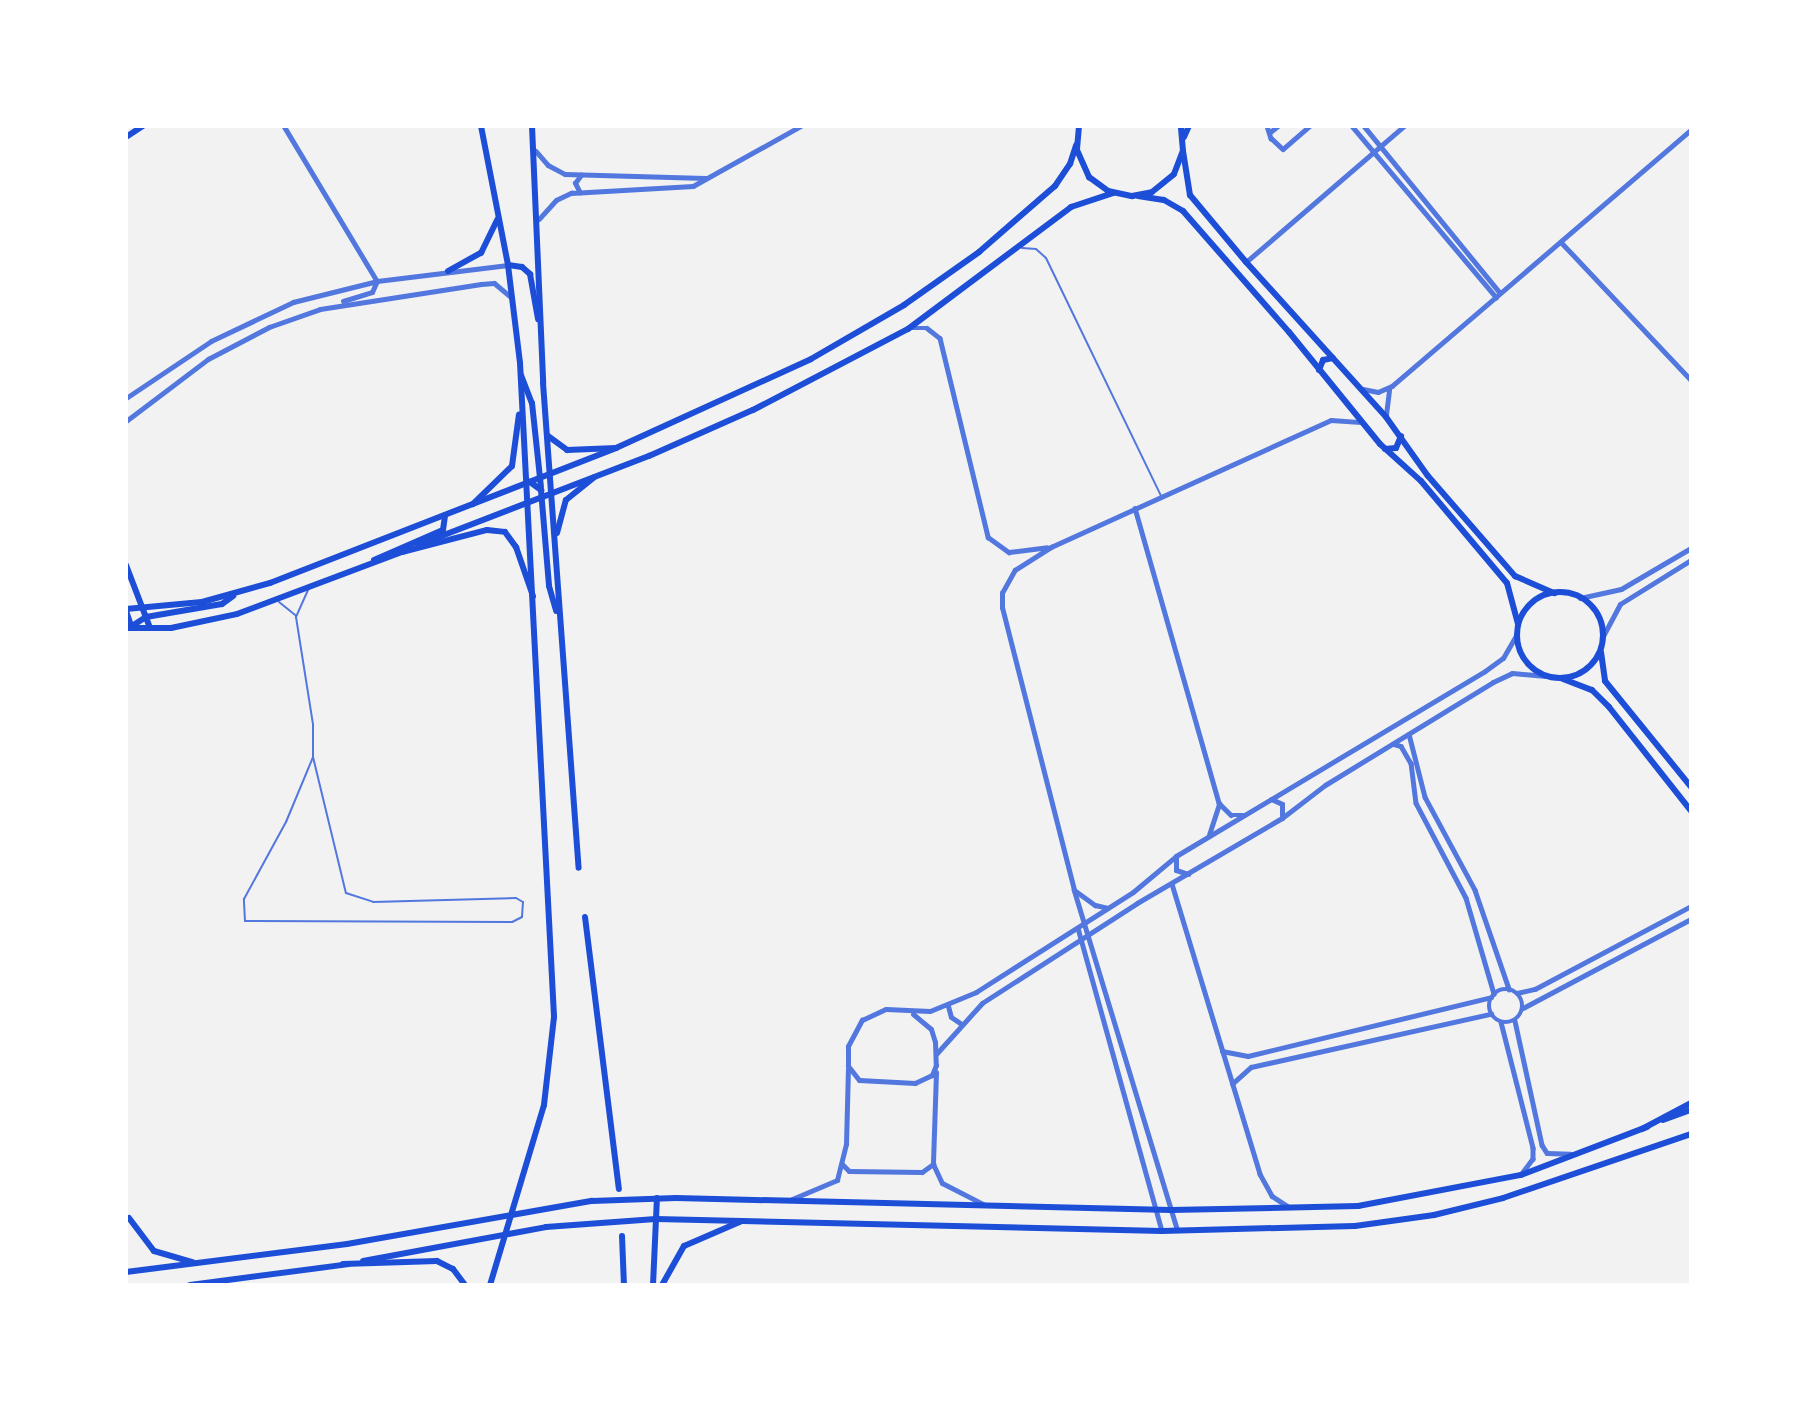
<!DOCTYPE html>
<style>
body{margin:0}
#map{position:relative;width:1817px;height:1411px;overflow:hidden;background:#f2f2f2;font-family:Roboto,sans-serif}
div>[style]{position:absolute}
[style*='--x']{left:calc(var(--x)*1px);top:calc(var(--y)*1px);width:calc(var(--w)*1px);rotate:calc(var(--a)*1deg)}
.service>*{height:2px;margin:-1px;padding:0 1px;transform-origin:1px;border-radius:1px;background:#5277de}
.minor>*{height:4.5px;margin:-2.25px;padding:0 2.25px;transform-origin:2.25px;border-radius:2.25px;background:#5277de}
.minor>.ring{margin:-2.25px;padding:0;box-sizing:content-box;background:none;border:4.5px solid #5277de;border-radius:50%}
.tertiary>*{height:5px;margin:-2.5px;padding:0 2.5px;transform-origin:2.5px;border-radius:2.5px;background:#5277de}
.secondary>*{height:6px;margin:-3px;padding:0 3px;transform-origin:3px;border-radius:3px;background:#1d4ed8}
.primary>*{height:6px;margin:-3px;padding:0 3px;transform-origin:3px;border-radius:3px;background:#1d4ed8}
.primary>.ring{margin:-3px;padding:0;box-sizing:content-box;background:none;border:6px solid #1d4ed8;border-radius:50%}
span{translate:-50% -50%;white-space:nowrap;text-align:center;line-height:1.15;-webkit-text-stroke:5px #fff;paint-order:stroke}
.frame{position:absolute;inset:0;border:128px solid #fff;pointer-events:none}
</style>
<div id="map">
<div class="service">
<div style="--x:1022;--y:248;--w:14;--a:4"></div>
<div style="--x:1036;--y:249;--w:13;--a:42"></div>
<div style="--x:1046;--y:258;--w:264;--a:64.2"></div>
<div style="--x:308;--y:590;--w:30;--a:114"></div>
<div style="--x:296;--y:617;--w:108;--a:81"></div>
<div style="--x:313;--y:724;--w:33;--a:90"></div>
<div style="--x:279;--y:602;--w:22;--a:39"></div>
<div style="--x:313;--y:757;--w:140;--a:76.4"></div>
<div style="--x:346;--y:893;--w:28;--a:18"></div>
<div style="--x:373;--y:902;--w:143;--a:-1.6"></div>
<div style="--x:516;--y:898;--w:8;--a:30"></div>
<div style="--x:523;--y:902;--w:15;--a:94"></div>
<div style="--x:522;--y:917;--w:11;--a:153"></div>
<div style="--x:512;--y:922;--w:267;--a:-179.8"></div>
<div style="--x:245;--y:921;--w:22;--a:-93"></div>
<div style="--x:244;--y:899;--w:88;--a:-61.4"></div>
<div style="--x:286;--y:822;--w:70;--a:-67.4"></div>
</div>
<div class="minor">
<div style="--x:284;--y:126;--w:181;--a:59"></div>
<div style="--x:1267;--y:126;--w:13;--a:72"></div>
<div style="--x:1271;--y:138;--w:16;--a:43"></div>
<div style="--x:1283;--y:149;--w:35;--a:-41"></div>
<div style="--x:1352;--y:126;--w:224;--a:49.9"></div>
<div style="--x:1364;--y:126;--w:215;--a:50.8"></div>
<div style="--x:1269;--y:133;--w:11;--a:-38"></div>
<div style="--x:536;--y:151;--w:18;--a:49"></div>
<div style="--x:548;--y:165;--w:19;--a:28"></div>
<div style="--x:565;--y:174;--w:140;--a:1.6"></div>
<div style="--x:580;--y:193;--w:11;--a:-117"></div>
<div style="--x:575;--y:183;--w:10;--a:-53"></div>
<div style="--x:539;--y:219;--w:25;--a:-48"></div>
<div style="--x:556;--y:200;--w:17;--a:-25"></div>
<div style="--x:571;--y:193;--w:122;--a:-3.3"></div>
<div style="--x:693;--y:186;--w:124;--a:-29.1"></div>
<div style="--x:1561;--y:242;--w:190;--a:46.7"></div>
<div style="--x:1246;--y:262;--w:208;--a:-40.7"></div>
<div style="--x:912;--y:328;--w:15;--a:0"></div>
<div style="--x:927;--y:328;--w:16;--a:38"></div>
<div style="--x:940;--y:338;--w:205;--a:76.4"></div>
<div style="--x:988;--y:537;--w:26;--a:36"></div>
<div style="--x:1009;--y:552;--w:38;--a:-7"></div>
<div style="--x:1363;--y:389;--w:15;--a:11"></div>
<div style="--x:1378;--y:392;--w:15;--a:-23"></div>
<div style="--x:1392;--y:386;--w:394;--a:-40.6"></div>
<div style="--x:1386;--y:415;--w:25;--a:-83"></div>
<div style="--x:1135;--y:508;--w:307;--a:74.1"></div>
<div style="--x:1219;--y:803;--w:17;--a:45"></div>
<div style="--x:1231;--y:815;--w:12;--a:0"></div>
<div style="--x:1409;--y:734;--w:65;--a:75.7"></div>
<div style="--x:1425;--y:797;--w:106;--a:61.7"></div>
<div style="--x:1475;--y:890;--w:105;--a:71"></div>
<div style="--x:1394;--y:744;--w:7;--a:16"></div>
<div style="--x:1401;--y:746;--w:20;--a:60"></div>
<div style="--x:1411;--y:763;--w:40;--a:82.9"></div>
<div style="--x:1416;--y:803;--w:107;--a:62.2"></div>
<div style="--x:1466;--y:898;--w:100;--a:73.7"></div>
<div style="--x:1209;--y:835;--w:33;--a:-72"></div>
<div style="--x:1172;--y:884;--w:303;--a:73.1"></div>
<div style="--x:1260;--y:1174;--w:25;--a:61"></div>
<div style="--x:1272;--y:1196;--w:20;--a:33"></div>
<div style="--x:1078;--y:928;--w:314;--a:74.5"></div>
<div class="ring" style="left:1489px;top:989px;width:29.5px;height:29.5px"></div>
<div style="--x:1517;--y:993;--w:18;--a:-13"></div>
<div style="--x:1535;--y:989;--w:177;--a:-28"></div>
<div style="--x:1523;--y:1008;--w:190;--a:-27.9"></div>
<div style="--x:1515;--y:1021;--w:127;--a:77.7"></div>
<div style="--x:1542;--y:1145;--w:9;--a:58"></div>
<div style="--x:1547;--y:1153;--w:23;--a:2"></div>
<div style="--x:1501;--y:1022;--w:130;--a:75.7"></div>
<div style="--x:1533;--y:1148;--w:11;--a:90"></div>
<div style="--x:1533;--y:1159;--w:20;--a:127"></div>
<div style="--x:1222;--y:1051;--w:26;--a:11"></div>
<div style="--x:1248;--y:1056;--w:250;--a:-13.6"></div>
<div style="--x:1232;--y:1084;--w:25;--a:-42"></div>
<div style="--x:1251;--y:1067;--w:246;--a:-12.5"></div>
<div style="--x:1177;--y:1230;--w:355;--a:-106.9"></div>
<div style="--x:1074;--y:890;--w:291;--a:-104.3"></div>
<div style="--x:1002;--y:608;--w:15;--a:-90"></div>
<div style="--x:1002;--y:593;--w:26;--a:-61"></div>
<div style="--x:1015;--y:570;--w:43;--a:-32.6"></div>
<div style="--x:1051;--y:547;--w:307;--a:-24.4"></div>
<div style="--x:1331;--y:420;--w:30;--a:4"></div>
</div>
<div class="tertiary">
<div style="--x:343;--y:301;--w:30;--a:-17"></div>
<div style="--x:372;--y:292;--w:12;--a:-66"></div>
<div style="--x:126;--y:398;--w:102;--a:-33.8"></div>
<div style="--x:211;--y:341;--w:91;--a:-25.4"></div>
<div style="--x:293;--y:302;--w:87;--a:-14"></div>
<div style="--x:377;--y:281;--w:132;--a:-7"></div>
<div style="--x:126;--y:421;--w:103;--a:-37.1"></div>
<div style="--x:208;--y:359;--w:69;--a:-27.7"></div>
<div style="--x:269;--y:327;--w:54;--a:-19.4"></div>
<div style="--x:320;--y:309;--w:163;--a:-8.8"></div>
<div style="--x:481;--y:284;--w:13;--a:-4"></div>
<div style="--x:494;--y:283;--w:23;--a:40"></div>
<div style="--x:1580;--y:598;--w:42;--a:-12.4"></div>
<div style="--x:1621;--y:589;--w:81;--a:-30.4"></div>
<div style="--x:1603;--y:636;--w:36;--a:-62"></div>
<div style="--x:1620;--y:604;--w:84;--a:-31.8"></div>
<div style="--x:1271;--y:799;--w:12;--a:24"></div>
<div style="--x:1282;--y:804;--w:14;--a:90"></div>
<div style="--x:1176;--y:856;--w:14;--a:90"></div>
<div style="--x:1176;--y:870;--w:13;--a:18"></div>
<div style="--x:1074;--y:890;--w:26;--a:36"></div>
<div style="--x:1095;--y:905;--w:13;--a:13"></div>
<div style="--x:948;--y:1006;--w:11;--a:75"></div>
<div style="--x:951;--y:1017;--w:11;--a:34"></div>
<div style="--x:913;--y:1014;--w:23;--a:40"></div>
<div style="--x:931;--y:1029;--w:14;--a:73"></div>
<div style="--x:935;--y:1042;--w:23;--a:88"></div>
<div style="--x:936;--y:1065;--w:11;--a:112"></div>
<div style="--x:932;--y:1075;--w:19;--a:155"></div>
<div style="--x:915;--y:1083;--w:56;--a:-176.9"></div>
<div style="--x:859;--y:1080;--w:18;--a:-128"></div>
<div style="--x:848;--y:1066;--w:20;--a:-90"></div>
<div style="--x:848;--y:1046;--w:30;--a:-62"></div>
<div style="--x:862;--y:1020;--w:26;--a:-25"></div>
<div style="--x:886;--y:1009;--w:44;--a:2.6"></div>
<div style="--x:930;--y:1011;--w:50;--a:-22.4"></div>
<div style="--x:976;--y:992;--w:186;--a:-32.5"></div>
<div style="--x:1133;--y:892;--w:56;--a:-39.9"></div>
<div style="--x:1176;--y:856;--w:360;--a:-30.9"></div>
<div style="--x:1485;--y:671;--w:22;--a:-36"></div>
<div style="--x:1503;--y:658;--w:28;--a:-60"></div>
<div style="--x:937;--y:1053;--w:67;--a:-48"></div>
<div style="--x:982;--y:1003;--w:184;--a:-32.8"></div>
<div style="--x:1137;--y:903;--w:168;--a:-30.4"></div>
<div style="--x:1282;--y:818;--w:54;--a:-37.5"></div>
<div style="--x:1325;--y:785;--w:197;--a:-31.5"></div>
<div style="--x:1493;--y:682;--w:21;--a:-25"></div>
<div style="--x:1512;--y:673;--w:34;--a:5"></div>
<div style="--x:936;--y:1072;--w:92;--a:91.9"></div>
<div style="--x:933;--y:1164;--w:21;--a:65"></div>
<div style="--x:942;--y:1183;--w:48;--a:27.1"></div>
<div style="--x:843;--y:1165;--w:8;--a:45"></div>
<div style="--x:849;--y:1171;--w:73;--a:0.8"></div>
<div style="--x:922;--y:1172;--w:14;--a:-36"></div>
<div style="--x:792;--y:1199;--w:49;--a:-22.9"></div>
<div style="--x:837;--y:1180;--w:37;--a:-76"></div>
<div style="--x:846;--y:1144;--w:75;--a:-88.5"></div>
</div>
<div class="secondary">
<div style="--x:1184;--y:137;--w:12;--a:-66"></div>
<div style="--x:418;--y:545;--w:248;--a:-21.1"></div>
<div style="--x:649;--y:456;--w:114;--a:-23.9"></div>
<div style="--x:753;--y:410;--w:175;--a:-27.6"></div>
<div style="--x:908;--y:329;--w:204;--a:-36.8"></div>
<div style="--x:1071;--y:207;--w:44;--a:-18.4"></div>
<div style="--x:374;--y:560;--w:75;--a:-23.5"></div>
<div style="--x:443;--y:530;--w:15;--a:-82"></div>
<div style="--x:126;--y:565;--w:67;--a:69.1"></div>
<div style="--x:126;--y:609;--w:76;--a:-5.3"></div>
<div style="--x:202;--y:602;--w:71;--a:-15.6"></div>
<div style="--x:270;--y:583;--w:371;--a:-21.3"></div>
<div style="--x:616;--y:448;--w:214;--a:-24.5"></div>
<div style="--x:811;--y:359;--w:108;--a:-30.1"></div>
<div style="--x:904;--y:305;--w:92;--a:-35.2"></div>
<div style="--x:979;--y:252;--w:101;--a:-41"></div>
<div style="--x:1055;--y:186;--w:27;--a:-56"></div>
<div style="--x:1070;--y:164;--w:20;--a:-72"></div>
<div style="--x:126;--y:611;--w:18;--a:71"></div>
<div style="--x:132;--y:626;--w:17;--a:-33"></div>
<div style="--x:146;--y:617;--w:77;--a:-9.7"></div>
<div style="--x:222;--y:604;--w:14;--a:-36"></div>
<div style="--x:126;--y:628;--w:45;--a:0"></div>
<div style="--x:171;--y:628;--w:67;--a:-12"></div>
<div style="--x:237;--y:614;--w:179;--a:-20.6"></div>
<div style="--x:1663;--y:1120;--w:30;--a:-20"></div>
<div style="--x:129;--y:1218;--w:41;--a:52.9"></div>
<div style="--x:154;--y:1251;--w:40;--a:16"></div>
<div style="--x:363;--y:1261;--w:186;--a:-10.5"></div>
<div style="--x:546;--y:1227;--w:110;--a:-4.2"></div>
<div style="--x:656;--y:1219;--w:506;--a:1.36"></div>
<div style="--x:1162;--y:1231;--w:193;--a:-1.5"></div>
<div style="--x:1355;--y:1226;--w:80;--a:-7.9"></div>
<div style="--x:1434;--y:1215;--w:71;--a:-13.8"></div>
<div style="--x:1503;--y:1198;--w:199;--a:-18.8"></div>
<div style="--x:126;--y:1272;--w:223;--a:-7.2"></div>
<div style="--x:347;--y:1244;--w:249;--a:-10"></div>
<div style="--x:592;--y:1201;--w:84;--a:-2"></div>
<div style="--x:676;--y:1198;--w:495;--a:1.4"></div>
<div style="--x:1171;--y:1210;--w:187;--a:-1.2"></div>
<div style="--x:1358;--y:1206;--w:166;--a:-10.8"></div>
<div style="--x:1521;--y:1175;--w:135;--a:-20.9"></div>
<div style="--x:190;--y:1285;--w:160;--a:-7.5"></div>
</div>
<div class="primary">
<div style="--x:481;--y:126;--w:142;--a:79"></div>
<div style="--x:508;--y:265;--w:99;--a:83"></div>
<div style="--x:520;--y:363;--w:655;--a:87.02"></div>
<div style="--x:554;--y:1017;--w:89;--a:96.5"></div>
<div style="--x:544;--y:1105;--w:188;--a:106.7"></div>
<div style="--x:532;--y:126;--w:257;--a:87.5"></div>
<div style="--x:543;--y:383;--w:486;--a:85.8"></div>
<div style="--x:1079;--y:126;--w:24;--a:95"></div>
<div style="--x:1077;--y:150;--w:30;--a:66"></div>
<div style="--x:1089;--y:177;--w:24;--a:36"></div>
<div style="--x:1108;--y:191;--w:25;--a:12"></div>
<div style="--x:1132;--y:196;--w:20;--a:-11"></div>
<div style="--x:1152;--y:192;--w:28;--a:-39"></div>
<div style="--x:1174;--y:174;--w:25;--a:-69"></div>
<div style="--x:1183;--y:151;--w:25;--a:-95"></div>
<div style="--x:126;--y:137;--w:20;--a:-33"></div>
<div style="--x:1183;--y:151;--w:45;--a:81"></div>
<div style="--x:1190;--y:195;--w:87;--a:50.1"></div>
<div style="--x:1246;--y:262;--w:209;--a:47.9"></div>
<div style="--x:1386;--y:417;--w:72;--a:54.6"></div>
<div style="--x:1428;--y:476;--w:133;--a:49"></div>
<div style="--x:1515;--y:576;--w:43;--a:23.6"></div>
<div style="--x:1138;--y:196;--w:26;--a:9"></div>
<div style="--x:1164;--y:200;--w:22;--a:30"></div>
<div style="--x:1183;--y:211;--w:161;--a:48.8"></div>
<div style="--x:1289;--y:332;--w:144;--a:50.9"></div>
<div style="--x:1380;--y:444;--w:55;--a:42.1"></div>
<div style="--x:1421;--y:481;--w:133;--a:49.9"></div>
<div style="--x:1507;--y:583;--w:42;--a:75"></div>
<div style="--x:508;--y:265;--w:14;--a:8"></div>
<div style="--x:522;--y:267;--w:11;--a:41"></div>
<div style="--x:530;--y:274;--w:46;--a:79.9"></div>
<div style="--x:448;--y:271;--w:38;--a:-29"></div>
<div style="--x:481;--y:253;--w:37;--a:-64"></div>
<div style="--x:1319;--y:370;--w:11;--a:-68"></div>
<div style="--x:1323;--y:360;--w:10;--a:-11"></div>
<div style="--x:521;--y:375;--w:30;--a:69"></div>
<div style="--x:532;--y:403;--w:84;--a:83.9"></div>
<div style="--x:548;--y:436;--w:24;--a:36"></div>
<div style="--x:567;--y:450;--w:49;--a:-2.3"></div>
<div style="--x:1385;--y:449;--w:11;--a:-5"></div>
<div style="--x:1396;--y:448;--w:13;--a:-67"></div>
<div style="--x:530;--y:482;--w:14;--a:36"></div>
<div style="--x:541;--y:490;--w:96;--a:85.2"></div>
<div style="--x:549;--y:586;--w:26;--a:74"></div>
<div style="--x:473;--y:504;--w:54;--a:-44.3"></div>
<div style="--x:512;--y:466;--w:52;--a:-82.3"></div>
<div style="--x:557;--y:533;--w:34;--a:-75"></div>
<div style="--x:566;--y:500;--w:36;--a:-39"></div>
<div style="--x:402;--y:552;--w:88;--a:-14.5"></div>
<div style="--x:487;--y:530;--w:18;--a:6"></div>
<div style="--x:505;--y:532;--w:19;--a:54"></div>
<div style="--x:516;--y:547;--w:52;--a:70.9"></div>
<div class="ring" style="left:1517px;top:592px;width:80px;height:80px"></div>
<div style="--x:1601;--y:652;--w:29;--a:82"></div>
<div style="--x:1605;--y:681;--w:136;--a:50.9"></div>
<div style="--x:1563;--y:679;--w:31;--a:21"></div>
<div style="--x:1592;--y:690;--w:24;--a:45"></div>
<div style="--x:1609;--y:707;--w:132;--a:51.7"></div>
<div style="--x:585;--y:917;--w:274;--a:82.9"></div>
<div style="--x:1642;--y:1129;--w:55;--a:-28"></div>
<div style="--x:622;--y:1236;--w:49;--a:87.7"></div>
<div style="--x:343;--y:1264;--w:94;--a:-1.8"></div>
<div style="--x:437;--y:1261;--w:18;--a:27"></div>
<div style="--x:453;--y:1269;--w:20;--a:53"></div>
<div style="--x:653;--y:1285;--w:87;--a:-87.4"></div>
<div style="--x:662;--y:1285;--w:45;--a:-60.6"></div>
<div style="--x:684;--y:1246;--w:63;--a:-23.3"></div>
</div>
<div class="frame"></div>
</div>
